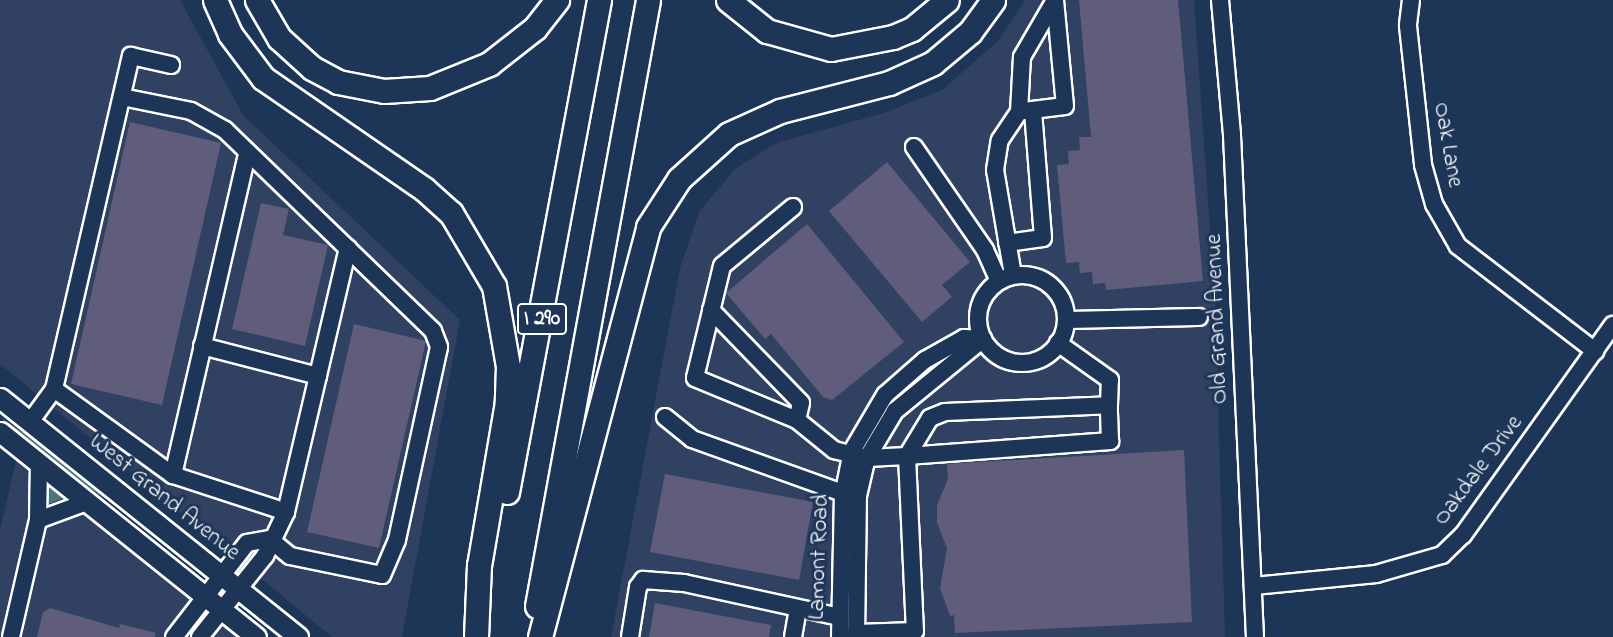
<!DOCTYPE html>
<style>
body{margin:0}
#map{position:relative;width:1613px;height:637px;overflow:hidden;background:#1d3557;font-family:"Indie Flower",sans-serif}
div>[style]{position:absolute}
[style*='--x']{left:calc(var(--x)*1px);top:calc(var(--y)*1px);width:calc(var(--w)*1px);rotate:calc(var(--a)*1deg)}
.built>*{inset:0;background:#314162}
.green>*{inset:0;background:#4e767a}
.building>*{inset:0;background:#605d7c}
.roads{filter:drop-shadow(2px 0 #fff) drop-shadow(-2px 0 #fff) drop-shadow(0 2px #fff) drop-shadow(0 -2px #fff)}
.minor>*{height:16px;margin:-8px;padding:0 8px;transform-origin:8px;border-radius:8px;background:#1d3557}
.minor>.ring{margin:-8px;padding:0;box-sizing:content-box;background:none;border:16px solid #1d3557;border-radius:50%}
.major>*{height:19px;margin:-9.5px;padding:0 9.5px;transform-origin:9.5px;border-radius:9.5px;background:#1d3557}
.highway>*{height:23px;margin:-11.5px;padding:0 11.5px;transform-origin:11.5px;border-radius:11.5px;background:#1d3557}
span{translate:-50% -50%;white-space:nowrap;text-align:center;line-height:1.15;-webkit-text-stroke:6px #1d3557;paint-order:stroke}
.shield-label span{padding:2px 5px;background:#1d3557;border:2px solid;border-radius:5px;-webkit-text-stroke-width:0}
.shield-label{font-size:21px;color:#fff;font-weight:700}
.street-label{font-size:23px;color:#fff}
</style>
<div id="map">
<div class="built">
<div style="clip-path:polygon(0 0,180px 0,243px 115px,460px 320px,402px 637px,332px 637px,0 364px)"></div>
<div style="clip-path:polygon(1025px 0,1194px 0,1215px 300px,1225px 637px,611px 637px,680px 268px,699px 212px,735px 169px,776px 143px,884px 113px,942px 90px,999px 40px)"></div>
<div style="clip-path:polygon(17px 456px,166px 575px,238px 637px,0 637px,0 530px)"></div>
</div>
<div class="green">
<div style="clip-path:polygon(0 417px,61px 458px,131px 516px,55px 465px)"></div>
<div style="clip-path:polygon(46px 483px,64px 495px,64px 498px,45px 505px)"></div>
</div>
<div class="building">
<div style="clip-path:polygon(1079px 0,1178px 0,1203px 281px,1106px 290px,1105px 283px,1093px 284px,1092px 272px,1080px 273px,1079px 262px,1066px 263px,1057px 165px,1069px 164px,1068px 151px,1080px 150px,1079px 137px,1091px 137px)"></div>
<div style="clip-path:polygon(130px 122px,221px 143px,162px 405px,71px 384px)"></div>
<div style="clip-path:polygon(887px 162px,970px 262px,942px 285px,952px 297px,922px 322px,829px 211px)"></div>
<div style="clip-path:polygon(261px 203px,289px 209px,283px 235px,328px 245px,305px 346px,232px 329px)"></div>
<div style="clip-path:polygon(807px 224px,904px 342px,832px 400px,823px 397px,771px 334px,765px 339px,726px 293px)"></div>
<div style="clip-path:polygon(354px 324px,426px 341px,379px 548px,307px 532px)"></div>
<div style="clip-path:polygon(1184px 450px,1192px 622px,955px 633px,954px 615px,950px 616px,940px 588px,947px 548px,937px 523px,937px 505px,948px 479px,947px 464px)"></div>
<div style="clip-path:polygon(665px 474px,813px 502px,799px 580px,650px 552px)"></div>
<div style="clip-path:polygon(655px 603px,771px 625px,769px 637px,649px 637px)"></div>
<div style="clip-path:polygon(50px 608px,119px 628px,120px 624px,156px 633px,155px 637px,37px 637px,43px 612px)"></div>
</div>
<div class="roads">
<div class="minor">
<div style="--x:1220;--y:0;--w:136;--a:84.9"></div>
<div style="--x:1232;--y:135;--w:503;--a:87.38"></div>
<div style="--x:1411;--y:0;--w:26;--a:97"></div>
<div style="--x:1408;--y:26;--w:140;--a:83.8"></div>
<div style="--x:1423;--y:165;--w:41;--a:74.2"></div>
<div style="--x:1434;--y:204;--w:48;--a:60.3"></div>
<div style="--x:1458;--y:246;--w:173;--a:37.5"></div>
<div style="--x:122;--y:97;--w:70;--a:11.5"></div>
<div style="--x:191;--y:111;--w:39;--a:29"></div>
<div style="--x:225;--y:130;--w:289;--a:44"></div>
<div style="--x:433;--y:331;--w:17;--a:69"></div>
<div style="--x:439;--y:347;--w:198;--a:102.3"></div>
<div style="--x:397;--y:540;--w:38;--a:113"></div>
<div style="--x:382;--y:575;--w:94;--a:-168.3"></div>
<div style="--x:290;--y:556;--w:26;--a:-140"></div>
<div style="--x:270;--y:539;--w:23;--a:170"></div>
<div style="--x:247;--y:543;--w:119;--a:127.8"></div>
<div style="--x:1024;--y:111;--w:41;--a:-7"></div>
<div style="--x:1065;--y:106;--w:106;--a:-95.4"></div>
<div style="--x:914;--y:147;--w:125;--a:55.4"></div>
<div style="--x:985;--y:250;--w:34;--a:66"></div>
<div style="--x:793;--y:207;--w:92;--a:140.3"></div>
<div style="--x:722;--y:266;--w:115;--a:103.6"></div>
<div style="--x:695;--y:378;--w:110;--a:22.4"></div>
<div style="--x:797;--y:420;--w:48;--a:39"></div>
<div style="--x:834;--y:450;--w:34;--a:14"></div>
<div style="--x:867;--y:458;--w:40;--a:-2.9"></div>
<div style="--x:907;--y:456;--w:175;--a:87.4"></div>
<div style="--x:915;--y:631;--w:59;--a:178.1"></div>
<div style="--x:1007;--y:243;--w:36;--a:-8"></div>
<div style="--x:1043;--y:238;--w:128;--a:-94.5"></div>
<div style="--x:1013;--y:275;--w:107;--a:-99.7"></div>
<div style="--x:995;--y:170;--w:30;--a:-81"></div>
<div style="--x:1000;--y:140;--w:34;--a:-56"></div>
<div style="--x:1019;--y:112;--w:55;--a:-86.9"></div>
<div style="--x:1022;--y:57;--w:66;--a:-59.9"></div>
<div class="ring" style="left:978px;top:275px;width:72px;height:72px"></div>
<div style="--x:711;--y:310;--w:129;--a:45.9"></div>
<div style="--x:801;--y:403;--w:17;--a:103"></div>
<div style="--x:1066;--y:320;--w:133;--a:-1.3"></div>
<div style="--x:202;--y:346;--w:120;--a:14.5"></div>
<div style="--x:54;--y:389;--w:147;--a:35.9"></div>
<div style="--x:173;--y:475;--w:119;--a:18.1"></div>
<div style="--x:665;--y:417;--w:35;--a:39"></div>
<div style="--x:692;--y:439;--w:169;--a:19.7"></div>
<div style="--x:30;--y:422;--w:41;--a:-54"></div>
<div style="--x:54;--y:389;--w:342;--a:-77"></div>
<div style="--x:131;--y:56;--w:41;--a:12.7"></div>
<div style="--x:907;--y:456;--w:44;--a:-58.8"></div>
<div style="--x:930;--y:418;--w:16;--a:-22"></div>
<div style="--x:945;--y:412;--w:164;--a:-2.4"></div>
<div style="--x:1109;--y:405;--w:25;--a:-88"></div>
<div style="--x:1110;--y:380;--w:64;--a:-144.6"></div>
<div style="--x:907;--y:456;--w:204;--a:-4.2"></div>
<div style="--x:1110;--y:441;--w:36;--a:-92"></div>
<div style="--x:173;--y:475;--w:328;--a:-77"></div>
<div style="--x:38;--y:520;--w:52;--a:-20.2"></div>
<div style="--x:1254;--y:586;--w:123;--a:-5.6"></div>
<div style="--x:1376;--y:574;--w:69;--a:-16.1"></div>
<div style="--x:1442;--y:555;--w:29;--a:-44"></div>
<div style="--x:1463;--y:535;--w:258;--a:-54.5"></div>
<div style="--x:11;--y:637;--w:120;--a:-77"></div>
<div style="--x:38;--y:520;--w:58;--a:-89"></div>
<div style="--x:200;--y:637;--w:104;--a:-51.3"></div>
<div style="--x:265;--y:556;--w:49;--a:-64.5"></div>
<div style="--x:286;--y:512;--w:271;--a:-76.8"></div>
<div style="--x:630;--y:637;--w:51;--a:-80.9"></div>
<div style="--x:638;--y:587;--w:9;--a:-54"></div>
<div style="--x:643;--y:580;--w:41;--a:4.2"></div>
<div style="--x:684;--y:583;--w:160;--a:12.3"></div>
<div style="--x:793;--y:637;--w:28;--a:-80"></div>
<div style="--x:840;--y:637;--w:141;--a:-88.8"></div>
<div style="--x:843;--y:496;--w:46;--a:-78.7"></div>
<div style="--x:852;--y:451;--w:65;--a:-59.5"></div>
<div style="--x:885;--y:395;--w:53;--a:-41.2"></div>
<div style="--x:925;--y:360;--w:45;--a:-29.4"></div>
<div style="--x:964;--y:338;--w:19;--a:3"></div>
<div style="--x:856;--y:637;--w:141;--a:-89.2"></div>
<div style="--x:858;--y:496;--w:39;--a:-77"></div>
<div style="--x:867;--y:458;--w:55;--a:-59.2"></div>
<div style="--x:895;--y:411;--w:114;--a:-39.3"></div>
</div>
<div class="major">
<div style="--x:0;--y:398;--w:382;--a:38.7"></div>
<div style="--x:0;--y:432;--w:328;--a:38.7"></div>
</div>
<div class="highway">
<div style="--x:215;--y:0;--w:37;--a:66"></div>
<div style="--x:230;--y:34;--w:55;--a:53.1"></div>
<div style="--x:263;--y:78;--w:196;--a:34.6"></div>
<div style="--x:424;--y:189;--w:36;--a:42"></div>
<div style="--x:451;--y:213;--w:85;--a:59.5"></div>
<div style="--x:494;--y:286;--w:81;--a:80.1"></div>
<div style="--x:508;--y:366;--w:36;--a:92"></div>
<div style="--x:507;--y:402;--w:165;--a:99.7"></div>
<div style="--x:479;--y:565;--w:72;--a:92.4"></div>
<div style="--x:257;--y:0;--w:44;--a:59.9"></div>
<div style="--x:279;--y:38;--w:45;--a:42.3"></div>
<div style="--x:312;--y:68;--w:30;--a:28"></div>
<div style="--x:338;--y:82;--w:47;--a:11.1"></div>
<div style="--x:384;--y:91;--w:46;--a:-3.7"></div>
<div style="--x:430;--y:88;--w:64;--a:-22.1"></div>
<div style="--x:489;--y:64;--w:58;--a:-38"></div>
<div style="--x:535;--y:28;--w:36;--a:-52"></div>
<div style="--x:728;--y:0;--w:50;--a:38.5"></div>
<div style="--x:767;--y:31;--w:66;--a:15.7"></div>
<div style="--x:831;--y:49;--w:63;--a:-11"></div>
<div style="--x:893;--y:37;--w:21;--a:-23"></div>
<div style="--x:912;--y:29;--w:45;--a:-39.6"></div>
<div style="--x:507;--y:492;--w:501;--a:-79.41"></div>
<div style="--x:537;--y:606;--w:616;--a:-79.62"></div>
<div style="--x:540;--y:637;--w:424;--a:-75.2"></div>
<div style="--x:648;--y:227;--w:57;--a:-57.1"></div>
<div style="--x:679;--y:179;--w:67;--a:-42"></div>
<div style="--x:729;--y:134;--w:56;--a:-24.3"></div>
<div style="--x:780;--y:111;--w:113;--a:-14.4"></div>
<div style="--x:889;--y:83;--w:48;--a:-24.4"></div>
<div style="--x:933;--y:63;--w:48;--a:-40"></div>
<div style="--x:970;--y:32;--w:39;--a:-54"></div>
</div>
</div>
<div class="shield-label">
<span style="left:542px;top:319px">I 290</span>
</div>
<div class="street-label">
<span style="left:1447px;top:145px;rotate:80deg">Oak Lane</span>
<span style="left:1218px;top:319px;rotate:-92deg">Old Grand Avenue</span>
<span style="left:1479px;top:471px;rotate:-53deg">Oakdale Drive</span>
<span style="left:164px;top:498px;rotate:39deg">West Grand Avenue</span>
<span style="left:820px;top:557px;rotate:-88deg">Lamont Road</span>
</div>
</div>
